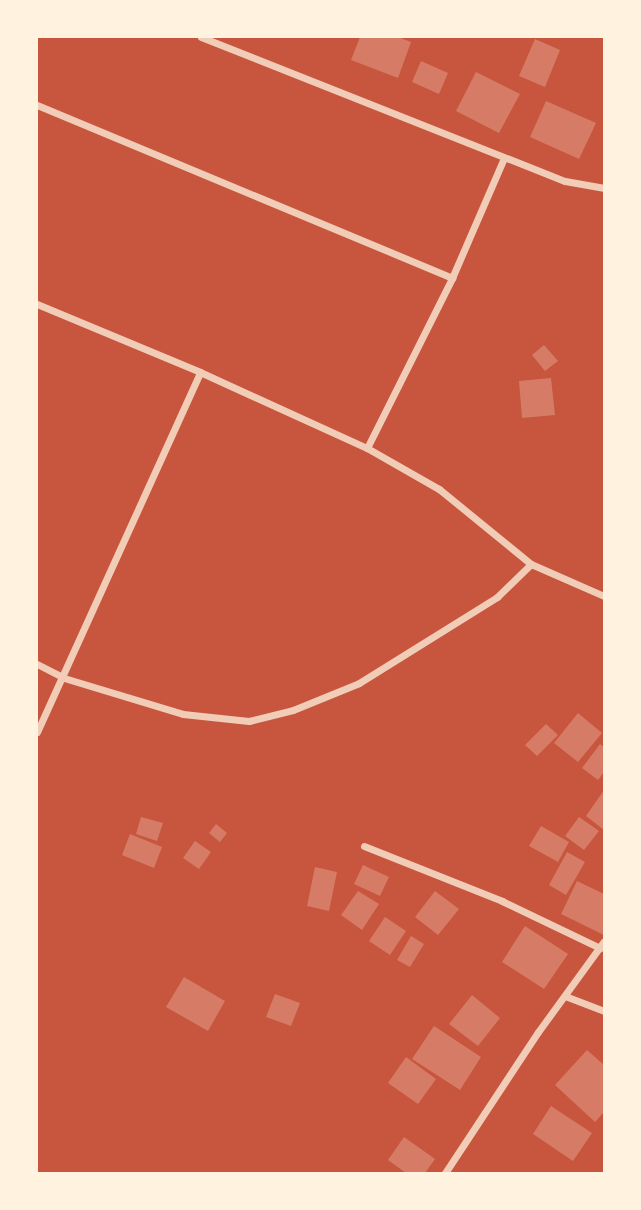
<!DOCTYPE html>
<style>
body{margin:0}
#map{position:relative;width:641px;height:1210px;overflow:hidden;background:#c8553d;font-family:Mulish,sans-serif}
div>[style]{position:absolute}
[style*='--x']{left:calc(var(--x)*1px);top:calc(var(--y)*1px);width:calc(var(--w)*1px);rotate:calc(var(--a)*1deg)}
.building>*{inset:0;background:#d67c66}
.minor>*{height:7px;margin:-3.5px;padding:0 3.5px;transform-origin:3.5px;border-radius:3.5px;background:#f1ccb7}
span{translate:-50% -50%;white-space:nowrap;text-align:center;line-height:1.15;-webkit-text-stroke:7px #fff3e0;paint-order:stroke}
.frame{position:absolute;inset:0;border:38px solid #fff3e0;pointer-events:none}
</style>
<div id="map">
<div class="building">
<div style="clip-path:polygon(360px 37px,398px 37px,411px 42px,398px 78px,351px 60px)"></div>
<div style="clip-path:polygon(535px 39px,560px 50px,545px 87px,519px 76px)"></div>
<div style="clip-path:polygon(421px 61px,448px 73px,439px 94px,412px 82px)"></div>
<div style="clip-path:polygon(476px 72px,520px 94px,499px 133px,456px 111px)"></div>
<div style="clip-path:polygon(546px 101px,596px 123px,579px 159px,530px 137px)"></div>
<div style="clip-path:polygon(544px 345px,558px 361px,545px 371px,532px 355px)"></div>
<div style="clip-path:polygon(551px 378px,555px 415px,522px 418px,519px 381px)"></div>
<div style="clip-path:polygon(578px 713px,602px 733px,578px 762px,554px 743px)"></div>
<div style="clip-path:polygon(546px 724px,558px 735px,537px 756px,525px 745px)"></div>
<div style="clip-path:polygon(600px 744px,604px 747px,604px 772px,598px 780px,582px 768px)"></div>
<div style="clip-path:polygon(604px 790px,604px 830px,586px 816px)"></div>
<div style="clip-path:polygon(141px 817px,163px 823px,157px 841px,136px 834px)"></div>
<div style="clip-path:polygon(579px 817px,599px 831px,584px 850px,565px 836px)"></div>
<div style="clip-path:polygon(216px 824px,227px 833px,220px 842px,209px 833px)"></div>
<div style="clip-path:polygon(541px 826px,569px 842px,558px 862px,529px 846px)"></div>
<div style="clip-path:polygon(130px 834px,162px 847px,154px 868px,122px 855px)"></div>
<div style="clip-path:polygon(195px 841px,211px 852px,199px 869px,183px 858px)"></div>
<div style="clip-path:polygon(567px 852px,585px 862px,566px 895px,549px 885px)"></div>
<div style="clip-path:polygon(363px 865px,389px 877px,380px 896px,354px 884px)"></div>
<div style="clip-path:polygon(315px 867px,337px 872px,329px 911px,307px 906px)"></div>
<div style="clip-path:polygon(577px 881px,604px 894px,604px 935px,561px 914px)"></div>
<div style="clip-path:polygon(358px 891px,379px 904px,362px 930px,341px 915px)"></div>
<div style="clip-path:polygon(435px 891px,459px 909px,438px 935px,415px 917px)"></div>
<div style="clip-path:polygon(385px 917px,406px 931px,390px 955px,369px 941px)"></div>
<div style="clip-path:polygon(525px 926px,568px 954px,544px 989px,502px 962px)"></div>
<div style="clip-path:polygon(411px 936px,424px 944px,410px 967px,397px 960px)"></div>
<div style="clip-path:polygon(184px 977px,225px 1001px,208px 1031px,166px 1007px)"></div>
<div style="clip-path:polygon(275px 994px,300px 1003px,291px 1026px,266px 1017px)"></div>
<div style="clip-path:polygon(472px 995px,500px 1018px,478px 1046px,449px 1024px)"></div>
<div style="clip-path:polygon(434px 1026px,481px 1057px,460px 1090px,412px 1059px)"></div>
<div style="clip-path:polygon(587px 1050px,604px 1065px,604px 1112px,595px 1122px,555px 1085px)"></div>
<div style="clip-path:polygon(406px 1057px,436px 1079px,418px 1104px,388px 1083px)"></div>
<div style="clip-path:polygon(551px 1106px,592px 1133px,573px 1161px,533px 1134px)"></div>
<div style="clip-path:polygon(404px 1137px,435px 1159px,425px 1173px,406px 1173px,388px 1160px)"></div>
</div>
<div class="minor">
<div style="--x:201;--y:37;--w:391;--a:21.6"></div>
<div style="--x:565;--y:181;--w:40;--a:10"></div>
<div style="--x:37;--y:105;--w:450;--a:22.6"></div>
<div style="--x:37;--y:304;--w:177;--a:22.6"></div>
<div style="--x:200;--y:372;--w:183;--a:24.5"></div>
<div style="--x:367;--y:448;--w:83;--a:29.7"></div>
<div style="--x:439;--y:489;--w:119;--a:39.2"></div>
<div style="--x:531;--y:564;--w:80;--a:23.7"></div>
<div style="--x:367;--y:448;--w:190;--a:-63.4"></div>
<div style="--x:452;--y:278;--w:131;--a:-66.6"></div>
<div style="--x:37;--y:664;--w:30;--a:27"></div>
<div style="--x:64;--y:678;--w:124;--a:16.8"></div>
<div style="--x:183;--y:714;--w:66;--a:6.1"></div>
<div style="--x:249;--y:721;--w:45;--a:-14"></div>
<div style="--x:293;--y:710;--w:71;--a:-22.2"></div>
<div style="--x:359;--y:683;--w:163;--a:-31.9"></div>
<div style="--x:497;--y:597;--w:47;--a:-44.1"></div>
<div style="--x:37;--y:732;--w:395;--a:-65.6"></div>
<div style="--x:364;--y:846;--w:149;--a:21.7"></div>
<div style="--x:502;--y:901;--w:109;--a:25.6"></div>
<div style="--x:565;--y:996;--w:42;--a:21"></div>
<div style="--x:445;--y:1173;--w:169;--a:-56.6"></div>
<div style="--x:538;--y:1032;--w:112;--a:-54"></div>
</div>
<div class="frame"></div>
</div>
